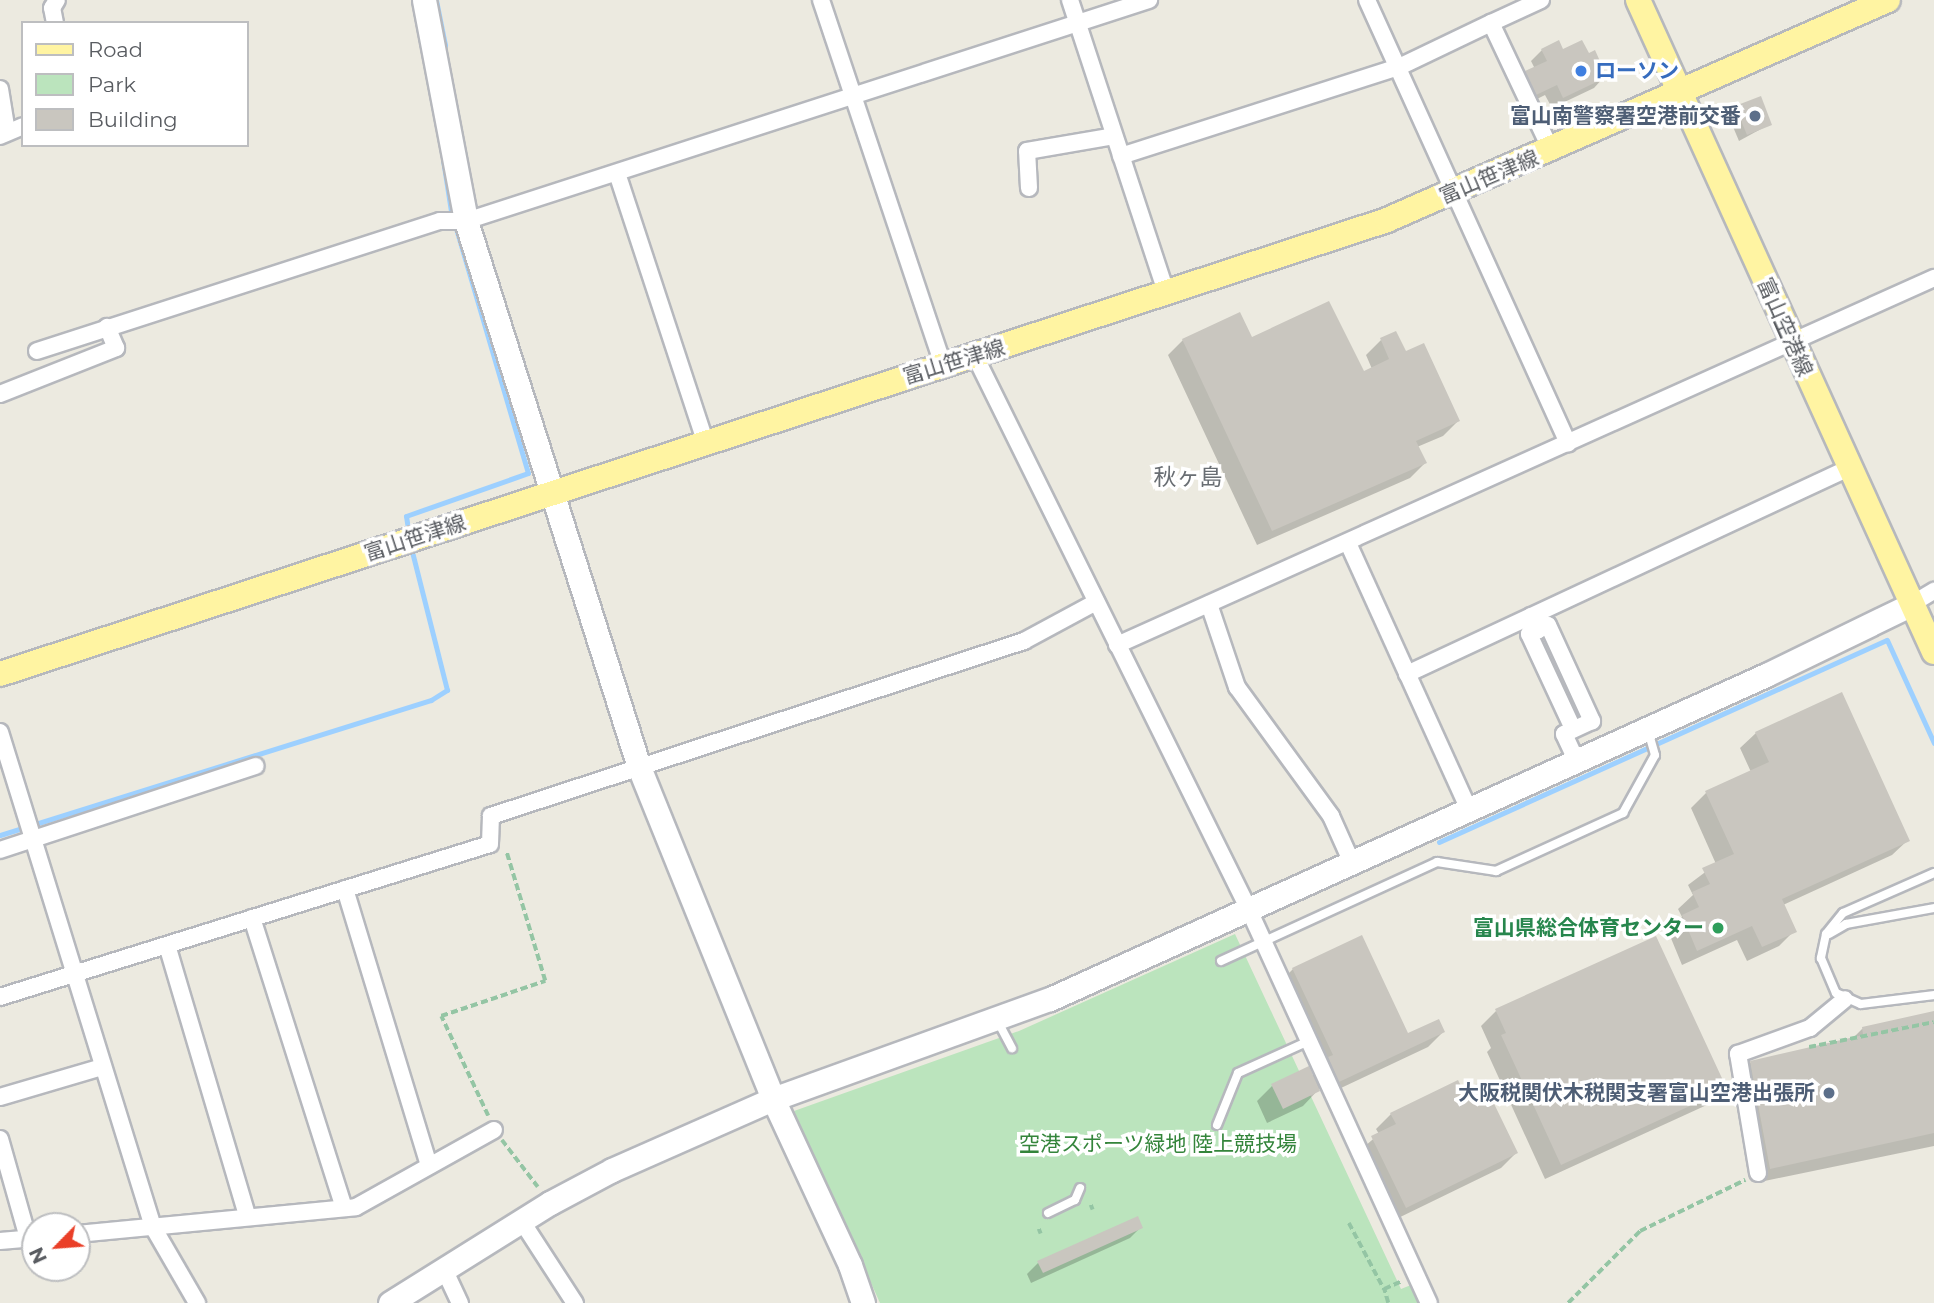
<!DOCTYPE html>
<meta charset="utf-8">
<style>
body{margin:0}
#map{position:relative;width:1934px;height:1303px;overflow:hidden;background:#eceae0;font-family:Montserrat,"Noto Sans JP",sans-serif}
div>[style]{position:absolute}
[style*='--x']{left:calc(var(--x)*1px);top:calc(var(--y)*1px);width:calc(var(--w)*1px);rotate:calc(var(--a)*1deg)}
.green>*{inset:0;background:#bbe4bd}
.shadow>*{inset:0;background:#0003}
.stream>*{height:5px;margin:-2.5px;padding:0 2.5px;transform-origin:2.5px;border-radius:2.5px;background:#9dd0ff}
.building>*{inset:0;background:#c9c6bf}
.path>*{height:3.5px;margin-top:-1.75px;transform-origin:0;background:repeating-linear-gradient(90deg,#94c5a4 0 7px,transparent 0 10.5px)}
.roads{filter:drop-shadow(2px 0 #b6b8bd) drop-shadow(-2px 0 #b6b8bd) drop-shadow(0 2px #b6b8bd) drop-shadow(0 -2px #b6b8bd)}
.lane>*{height:8px;margin:-4px;padding:0 4px;transform-origin:4px;border-radius:4px;background:#fff}
.street>*{height:16px;margin:-8px;padding:0 8px;transform-origin:8px;border-radius:8px;background:#fff}
.secondary>*{height:23px;margin:-11.5px;padding:0 11.5px;transform-origin:11.5px;border-radius:11.5px;background:#fff}
.primary>*{height:24px;margin:-12px;padding:0 12px;transform-origin:12px;border-radius:12px;background:#fff4a2}
.dots>*{width:19px;height:19px;translate:-50% -50%;box-sizing:border-box;border:4px solid #fff;border-radius:50%}
span{translate:-50% -50%;white-space:nowrap;text-align:center;line-height:1.15;-webkit-text-stroke:7px #fff;paint-order:stroke}
.shop-label{font-size:21px;color:#366cbe;font-weight:700}
.left{translate:0 -50%;text-align:left}
.service-label{font-size:21px;color:#4e5e75;font-weight:700}
.right{translate:-100% -50%;text-align:right}
.street-label{font-size:21px;color:#595c61}
.leisure-label{font-size:21px;color:#27864d;font-weight:700}
.park-label{font-size:21px;color:#34853b}
.neighbourhood-label{font-size:23px;color:#696e73}
.legend{position:absolute;left:21px;top:21px;width:228px;height:126px;box-sizing:border-box;background:#fff;border:2px solid #bdbec0;margin:0;padding:9px 12px;list-style:none;font-size:21px;color:#595c61}
.legend li{display:flex;align-items:center;gap:14px;height:35px}
.legend b{width:35px;border:2px solid #bdbec0}
.north{position:absolute;left:21px;top:1212px;width:70px;height:70px;box-sizing:border-box;background:#fff;border:2px solid #bdbec0;border-radius:50%;rotate:245deg;font-size:19px;font-weight:700;line-height:28px;text-align:center;color:#595c61}
.north::after{content:'';display:block;margin:auto;width:24px;height:32px;background:#ea3f28;clip-path:polygon(50% 0,100% 100%,50% 72%,0 100%)}
</style>
<div id="map">
<div class="green">
<div style="clip-path:polygon(1235px 934px,1401px 1289px,1411px 1285px,1419px 1303px,880px 1303px,794px 1111px,1019px 1031px)"></div>
</div>
<div class="shadow">
<div style="clip-path:polygon(1542px 50px,1588px 56px,1605px 76px,1594px 88px,1552px 108px,1545px 95px,1525px 105px,1515px 84px,1535px 69px,1531px 61px)"></div>
<div style="clip-path:polygon(1760px 98px,1770px 124px,1739px 141px,1728px 115px)"></div>
<div style="clip-path:polygon(1251px 339px,1363px 373px,1372px 369px,1366px 355px,1381px 340px,1405px 353px,1458px 421px,1443px 436px,1417px 447px,1425px 463px,1410px 478px,1257px 545px,1168px 355px,1183px 340px)"></div>
<div style="clip-path:polygon(1756px 733px,1908px 840px,1892px 855px,1783px 905px,1794px 931px,1779px 946px,1747px 961px,1737px 940px,1682px 965px,1668px 931px,1682px 917px,1678px 909px,1693px 895px,1688px 885px,1716px 864px,1691px 808px,1706px 793px,1751px 772px,1740px 748px)"></div>
<div style="clip-path:polygon(1293px 969px,1408px 1035px,1443px 1032px,1428px 1047px,1324px 1096px,1320px 1088px,1303px 1106px,1267px 1123px,1257px 1101px,1272px 1086px,1312px 1076px,1318px 1070px,1278px 984px)"></div>
<div style="clip-path:polygon(1496px 1011px,1725px 1089px,1709px 1104px,1545px 1179px,1487px 1052px,1491px 1048px,1481px 1026px)"></div>
<div style="clip-path:polygon(1934px 1013px,1934px 1146px,1755px 1183px,1736px 1077px,1751px 1062px,1851px 1040px,1862px 1029px)"></div>
<div style="clip-path:polygon(1462px 1093px,1516px 1153px,1501px 1168px,1390px 1222px,1357px 1153px,1379px 1134px,1376px 1129px,1391px 1114px)"></div>
<div style="clip-path:polygon(1141px 1227px,1130px 1238px,1031px 1283px,1027px 1274px,1038px 1263px)"></div>
</div>
<div class="stream">
<div style="--x:436;--y:0;--w:46;--a:78.7"></div>
<div style="--x:445;--y:45;--w:7;--a:117"></div>
<div style="--x:430;--y:71;--w:35;--a:85"></div>
<div style="--x:409;--y:535;--w:19;--a:-99"></div>
<div style="--x:406;--y:516;--w:129;--a:-19.4"></div>
<div style="--x:528;--y:473;--w:273;--a:-106.4"></div>
<div style="--x:451;--y:211;--w:52;--a:-98.9"></div>
<div style="--x:0;--y:835;--w:452;--a:-17.4"></div>
<div style="--x:431;--y:700;--w:19;--a:-32"></div>
<div style="--x:447;--y:690;--w:146;--a:-104.2"></div>
<div style="--x:1439;--y:842;--w:491;--a:-24.3"></div>
<div style="--x:1887;--y:640;--w:113;--a:65.5"></div>
</div>
<div class="building">
<div style="clip-path:polygon(1559px 40px,1563px 49px,1582px 40px,1589px 53px,1595px 50px,1607px 77px,1563px 98px,1557px 85px,1536px 95px,1525px 71px,1547px 61px,1541px 49px)"></div>
<div style="clip-path:polygon(1761px 96px,1772px 125px,1747px 135px,1735px 106px)"></div>
<div style="clip-path:polygon(1329px 301px,1364px 371px,1389px 359px,1380px 338px,1396px 331px,1406px 351px,1424px 343px,1460px 421px,1416px 441px,1427px 463px,1272px 531px,1182px 339px,1240px 312px,1252px 337px)"></div>
<div style="clip-path:polygon(1842px 692px,1910px 841px,1782px 899px,1797px 932px,1762px 947px,1752px 926px,1697px 951px,1682px 915px,1699px 907px,1692px 892px,1710px 884px,1702px 868px,1734px 854px,1705px 791px,1769px 762px,1755px 732px)"></div>
<div style="clip-path:polygon(1362px 935px,1408px 1033px,1439px 1019px,1445px 1032px,1339px 1082px,1328px 1057px,1333px 1055px,1292px 968px)"></div>
<div style="clip-path:polygon(1656px 936px,1727px 1089px,1561px 1165px,1501px 1035px,1506px 1033px,1495px 1009px)"></div>
<div style="clip-path:polygon(1934px 1011px,1934px 1133px,1770px 1169px,1750px 1061px,1863px 1035px,1862px 1027px)"></div>
<div style="clip-path:polygon(1309px 1066px,1320px 1091px,1283px 1109px,1271px 1084px)"></div>
<div style="clip-path:polygon(1458px 1080px,1463px 1090px,1483px 1081px,1518px 1153px,1406px 1208px,1371px 1136px,1396px 1124px,1390px 1113px)"></div>
<div style="clip-path:polygon(1138px 1216px,1143px 1228px,1043px 1273px,1037px 1261px)"></div>
</div>
<div class="path">
<div style="--x:1809;--y:1047;--w:127;--a:-11.3"></div>
<div style="--x:488;--y:1116;--w:110;--a:-115.2"></div>
<div style="--x:441;--y:1016;--w:110;--a:-18.6"></div>
<div style="--x:545;--y:981;--w:136;--a:-106.7"></div>
<div style="--x:502;--y:1140;--w:59;--a:52.5"></div>
<div style="--x:1091;--y:1205;--w:5;--a:68"></div>
<div style="--x:1349;--y:1223;--w:75;--a:62.1"></div>
<div style="--x:1039;--y:1229;--w:5;--a:68"></div>
<div style="--x:1388;--y:1303;--w:15;--a:-106"></div>
<div style="--x:1384;--y:1289;--w:20;--a:-24"></div>
<div style="--x:1568;--y:1303;--w:102;--a:-45"></div>
<div style="--x:1640;--y:1231;--w:117;--a:-25.9"></div>
</div>
<div class="roads">
<div class="lane">
<div style="--x:1934;--y:873;--w:99;--a:156.3"></div>
<div style="--x:1843;--y:913;--w:27;--a:129"></div>
<div style="--x:1826;--y:934;--w:25;--a:102"></div>
<div style="--x:1821;--y:958;--w:38;--a:67"></div>
<div style="--x:1836;--y:993;--w:27;--a:24"></div>
<div style="--x:1861;--y:1004;--w:74;--a:-7"></div>
<div style="--x:1829;--y:934;--w:20;--a:-30"></div>
<div style="--x:1846;--y:924;--w:89;--a:-10.3"></div>
<div style="--x:1221;--y:961;--w:238;--a:-24.6"></div>
<div style="--x:1437;--y:862;--w:60;--a:8.7"></div>
<div style="--x:1496;--y:871;--w:140;--a:-24.5"></div>
<div style="--x:1623;--y:813;--w:66;--a:-61.1"></div>
<div style="--x:1655;--y:755;--w:25;--a:-106"></div>
<div style="--x:997;--y:1020;--w:32;--a:62"></div>
<div style="--x:1217;--y:1125;--w:56;--a:-68"></div>
<div style="--x:1238;--y:1073;--w:78;--a:-24.3"></div>
<div style="--x:1048;--y:1213;--w:30;--a:-26"></div>
<div style="--x:1075;--y:1200;--w:13;--a:-67"></div>
</div>
<div class="street">
<div style="--x:821;--y:0;--w:385;--a:71.5"></div>
<div style="--x:1070;--y:0;--w:311;--a:71.8"></div>
<div style="--x:1367;--y:0;--w:487;--a:65.6"></div>
<div style="--x:1541;--y:0;--w:55;--a:155.3"></div>
<div style="--x:1491;--y:23;--w:140;--a:64.7"></div>
<div style="--x:55;--y:23;--w:15;--a:-101"></div>
<div style="--x:52;--y:8;--w:9;--a:-58"></div>
<div style="--x:0;--y:89;--w:44;--a:80.8"></div>
<div style="--x:0;--y:136;--w:25;--a:-23"></div>
<div style="--x:1121;--y:156;--w:292;--a:-17.8"></div>
<div style="--x:1399;--y:67;--w:102;--a:-25.6"></div>
<div style="--x:617;--y:173;--w:284;--a:71.8"></div>
<div style="--x:1029;--y:188;--w:37;--a:-93"></div>
<div style="--x:1027;--y:151;--w:88;--a:-9.8"></div>
<div style="--x:37;--y:351;--w:423;--a:-17.9"></div>
<div style="--x:440;--y:221;--w:26;--a:0"></div>
<div style="--x:466;--y:221;--w:718;--a:-17.93"></div>
<div style="--x:975;--y:356;--w:618;--a:63.68"></div>
<div style="--x:1249;--y:910;--w:432;--a:65.4"></div>
<div style="--x:0;--y:394;--w:125;--a:-21.6"></div>
<div style="--x:116;--y:348;--w:23;--a:-113"></div>
<div style="--x:1348;--y:543;--w:291;--a:65.6"></div>
<div style="--x:1209;--y:604;--w:88;--a:71.4"></div>
<div style="--x:1237;--y:687;--w:160;--a:53.9"></div>
<div style="--x:1331;--y:816;--w:51;--a:65.9"></div>
<div style="--x:1912;--y:604;--w:26;--a:-31"></div>
<div style="--x:1531;--y:616;--w:16;--a:63"></div>
<div style="--x:1538;--y:630;--w:11;--a:-27"></div>
<div style="--x:1548;--y:625;--w:106;--a:65.4"></div>
<div style="--x:1592;--y:721;--w:31;--a:155"></div>
<div style="--x:1564;--y:734;--w:29;--a:65"></div>
<div style="--x:1538;--y:630;--w:10;--a:156"></div>
<div style="--x:1529;--y:634;--w:105;--a:65.1"></div>
<div style="--x:1117;--y:645;--w:896;--a:-24.19"></div>
<div style="--x:1407;--y:674;--w:487;--a:-25"></div>
<div style="--x:0;--y:732;--w:518;--a:72.82"></div>
<div style="--x:153;--y:1227;--w:88;--a:59.9"></div>
<div style="--x:0;--y:850;--w:269;--a:-18.2"></div>
<div style="--x:345;--y:889;--w:289;--a:73.1"></div>
<div style="--x:252;--y:918;--w:304;--a:72.4"></div>
<div style="--x:167;--y:945;--w:282;--a:73.5"></div>
<div style="--x:0;--y:997;--w:513;--a:-17.34"></div>
<div style="--x:490;--y:844;--w:28;--a:-88"></div>
<div style="--x:491;--y:816;--w:561;--a:-18.18"></div>
<div style="--x:1024;--y:641;--w:82;--a:-28.4"></div>
<div style="--x:0;--y:1097;--w:106;--a:-16.4"></div>
<div style="--x:0;--y:1139;--w:103;--a:74.2"></div>
<div style="--x:1758;--y:1173;--w:121;--a:-99.5"></div>
<div style="--x:1738;--y:1054;--w:77;--a:-19.9"></div>
<div style="--x:1810;--y:1028;--w:45;--a:-39.6"></div>
<div style="--x:521;--y:1220;--w:99;--a:57"></div>
<div style="--x:77;--y:1234;--w:280;--a:-5.5"></div>
<div style="--x:356;--y:1207;--w:158;--a:-29.2"></div>
<div style="--x:0;--y:1241;--w:35;--a:-5"></div>
<div style="--x:444;--y:1269;--w:38;--a:65"></div>
</div>
<div class="secondary">
<div style="--x:424;--y:0;--w:225;--a:79.2"></div>
<div style="--x:466;--y:221;--w:573;--a:72.42"></div>
<div style="--x:639;--y:767;--w:358;--a:68"></div>
<div style="--x:773;--y:1099;--w:183;--a:65.1"></div>
<div style="--x:850;--y:1265;--w:40;--a:71.1"></div>
<div style="--x:390;--y:1303;--w:189;--a:-32"></div>
<div style="--x:550;--y:1203;--w:70;--a:-28"></div>
<div style="--x:612;--y:1170;--w:176;--a:-23.8"></div>
<div style="--x:773;--y:1099;--w:294;--a:-19.9"></div>
<div style="--x:1050;--y:999;--w:786;--a:-24.35"></div>
<div style="--x:1766;--y:675;--w:162;--a:-25.9"></div>
</div>
<div class="primary">
<div style="--x:1638;--y:0;--w:716;--a:65.58"></div>
<div style="--x:0;--y:674;--w:1459;--a:-18.12"></div>
<div style="--x:1387;--y:220;--w:547;--a:-23.71"></div>
</div>
</div>
<div class="dots">
<div style="left:1581px;top:71px;background:#3f7fe0"></div>
<div style="left:1755px;top:116px;background:#5c6f8a"></div>
<div style="left:1718px;top:928px;background:#2e9e5b"></div>
<div style="left:1829px;top:1093px;background:#5c6f8a"></div>
</div>
<div class="shop-label">
<span class="left" style="left:1595px;top:71px">ローソン</span>
</div>
<div class="service-label">
<span class="right" style="left:1741px;top:116px">富山南警察署空港前交番</span>
<span class="right" style="left:1815px;top:1093px">大阪税関伏木税関支署富山空港出張所</span>
</div>
<div class="street-label">
<span style="left:1489px;top:177px;rotate:-23deg">富山笹津線</span>
<span style="left:1785px;top:327px;rotate:66deg">富山空港線</span>
<span style="left:954px;top:362px;rotate:-17deg">富山笹津線</span>
<span style="left:415px;top:538px;rotate:-18deg">富山笹津線</span>
</div>
<div class="leisure-label">
<span class="right" style="left:1704px;top:928px">富山県総合体育センター</span>
</div>
<div class="park-label">
<span style="left:1158px;top:1144px">空港スポーツ緑地 陸上競技場</span>
</div>
<div class="neighbourhood-label">
<span style="left:1188px;top:477px">秋ヶ島</span>
</div>
<ul class="legend">
<li><b style="height:9px;background:#fff4a2"></b>Road</li>
<li><b style="height:19px;background:#bbe4bd"></b>Park</li>
<li><b style="height:19px;background:#c9c6bf"></b>Building</li>
</ul>
<div class="north">N</div>
</div>
